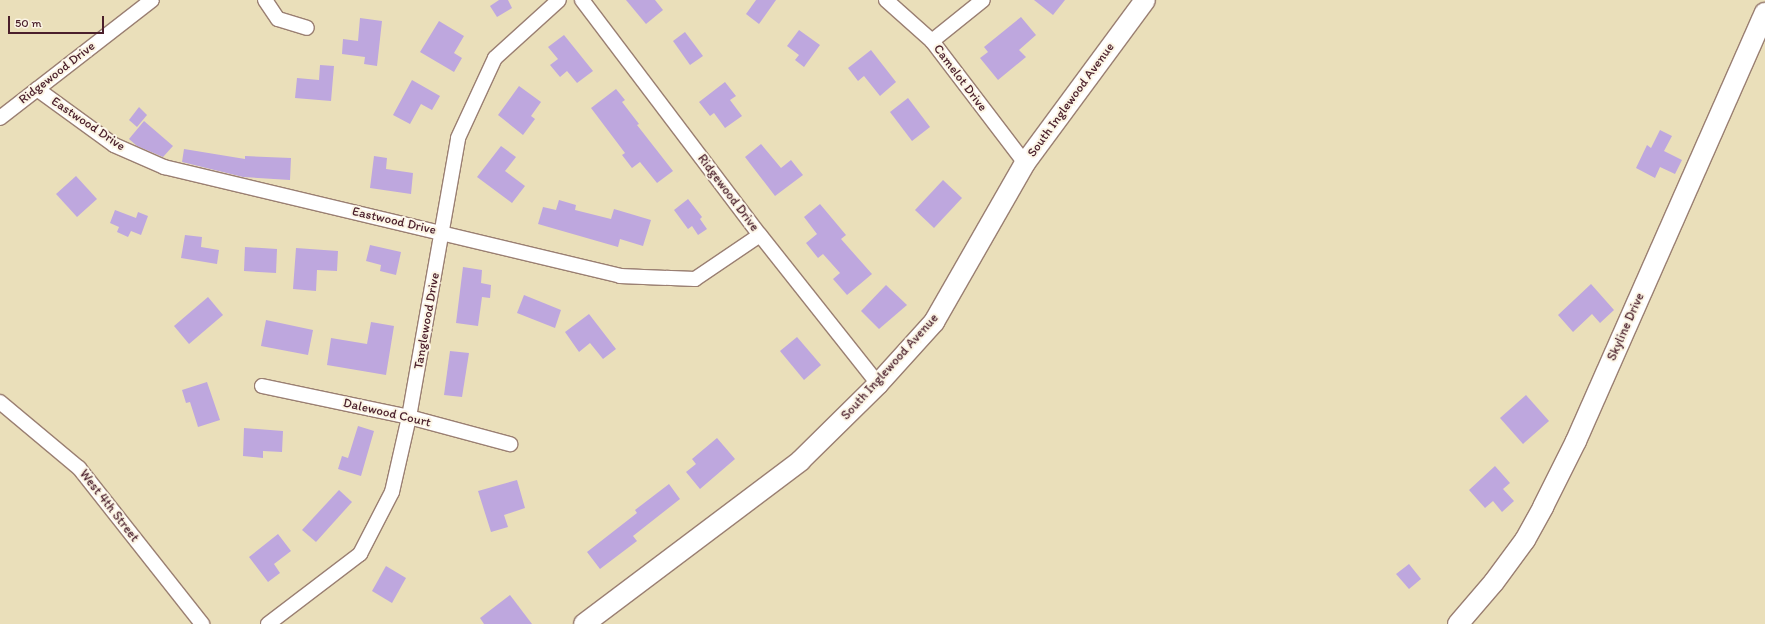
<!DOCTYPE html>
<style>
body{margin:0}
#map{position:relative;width:1765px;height:624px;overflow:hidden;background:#eadfba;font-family:Itim,sans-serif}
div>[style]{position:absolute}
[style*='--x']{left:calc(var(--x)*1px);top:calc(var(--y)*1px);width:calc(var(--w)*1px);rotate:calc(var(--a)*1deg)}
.building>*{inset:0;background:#bea7de}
.roads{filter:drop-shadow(1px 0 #9a7f72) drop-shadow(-1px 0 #9a7f72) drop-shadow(0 1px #9a7f72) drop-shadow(0 -1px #9a7f72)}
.street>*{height:14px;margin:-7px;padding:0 7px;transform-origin:7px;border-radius:7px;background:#fff}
.secondary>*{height:20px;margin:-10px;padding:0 10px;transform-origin:10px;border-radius:10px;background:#fff}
span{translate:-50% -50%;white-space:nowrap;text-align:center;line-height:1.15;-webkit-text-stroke:4px #fcf5e5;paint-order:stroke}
.street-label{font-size:13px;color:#4a1f2b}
.scale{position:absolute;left:8px;top:16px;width:96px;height:18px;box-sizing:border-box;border:2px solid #4a1f2b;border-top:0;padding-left:5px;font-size:12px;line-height:14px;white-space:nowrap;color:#4a1f2b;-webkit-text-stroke:3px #fcf5e5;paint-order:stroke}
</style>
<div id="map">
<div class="building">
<div style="clip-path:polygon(499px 0,508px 0,512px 8px,497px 17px,490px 6px)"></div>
<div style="clip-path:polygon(626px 0,655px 0,663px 10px,646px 24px)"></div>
<div style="clip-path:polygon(756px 0,776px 0,759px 24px,746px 14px)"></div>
<div style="clip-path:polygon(1034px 0,1065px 0,1053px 15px)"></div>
<div style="clip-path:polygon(1021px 17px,1036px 35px,1019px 50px,1026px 57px,998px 80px,980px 58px,988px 52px,984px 47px)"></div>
<div style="clip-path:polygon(360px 18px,382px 21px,377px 66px,364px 64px,365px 57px,342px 54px,343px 39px,358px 41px)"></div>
<div style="clip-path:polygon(439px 21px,464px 36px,454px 53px,462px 58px,454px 72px,420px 52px)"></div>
<div style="clip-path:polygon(799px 30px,820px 45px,804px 67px,795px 60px,799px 55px,787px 46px)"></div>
<div style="clip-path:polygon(685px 32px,703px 56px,690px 65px,673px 41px)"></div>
<div style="clip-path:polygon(564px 35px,593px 71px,577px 83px,567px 71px,560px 77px,550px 65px,558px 59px,548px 47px)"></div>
<div style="clip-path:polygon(871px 50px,896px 82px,880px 96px,864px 76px,858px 81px,848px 68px)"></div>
<div style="clip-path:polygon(320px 65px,334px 66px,331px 101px,295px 98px,297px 78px,319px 80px)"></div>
<div style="clip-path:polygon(412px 80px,440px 96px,432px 110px,421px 104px,410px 124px,393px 115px)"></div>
<div style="clip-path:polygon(725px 82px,736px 96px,730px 100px,742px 116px,725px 128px,714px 113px,710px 116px,699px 102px)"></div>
<div style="clip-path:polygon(519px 86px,541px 102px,531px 116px,535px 119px,523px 135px,498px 115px)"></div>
<div style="clip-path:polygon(616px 89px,625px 100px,622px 102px,639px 124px,637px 125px,673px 171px,657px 183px,640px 162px,632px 168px,622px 155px,625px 153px,591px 108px)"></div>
<div style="clip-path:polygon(908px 98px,930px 127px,912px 141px,890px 112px)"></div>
<div style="clip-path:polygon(139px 107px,147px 115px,137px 127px,129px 120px)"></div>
<div style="clip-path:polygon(144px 121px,173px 146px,163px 157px,137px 146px,129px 139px)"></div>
<div style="clip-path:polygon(1660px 130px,1672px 136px,1664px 151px,1682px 160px,1675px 174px,1660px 167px,1655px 178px,1636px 168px,1647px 145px,1651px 148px)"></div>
<div style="clip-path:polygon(761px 144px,781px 168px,791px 160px,803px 175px,775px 196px,745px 157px)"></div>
<div style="clip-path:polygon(501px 146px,516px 157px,505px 171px,525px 186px,512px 203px,477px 177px)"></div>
<div style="clip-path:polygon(184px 149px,245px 159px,245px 156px,291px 158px,290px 180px,243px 177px,182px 162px)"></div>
<div style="clip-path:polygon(374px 156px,387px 158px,386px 169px,413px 173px,411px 194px,370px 188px)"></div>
<div style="clip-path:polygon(76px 176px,97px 199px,77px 217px,56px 194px)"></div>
<div style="clip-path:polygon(943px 180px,962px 198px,934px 228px,915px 210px)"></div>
<div style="clip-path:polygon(688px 199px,702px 217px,700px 219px,707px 229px,698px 235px,692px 226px,688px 229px,674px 210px)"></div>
<div style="clip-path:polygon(559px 200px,576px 205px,575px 210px,611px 219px,614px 209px,651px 220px,643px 246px,620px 239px,618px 247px,538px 224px,543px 207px,556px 210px)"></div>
<div style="clip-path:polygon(820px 204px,846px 235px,841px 239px,872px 274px,847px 295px,833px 279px,840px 273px,823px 254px,818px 258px,806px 243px,817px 234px,804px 217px)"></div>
<div style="clip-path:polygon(115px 210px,136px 218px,138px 212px,148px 216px,141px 235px,131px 231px,128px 237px,117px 232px,119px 227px,110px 223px)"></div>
<div style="clip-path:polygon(185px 235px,202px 237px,201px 247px,219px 250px,217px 264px,181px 258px)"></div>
<div style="clip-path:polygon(370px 245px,401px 252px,396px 275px,380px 271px,381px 265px,366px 261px)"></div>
<div style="clip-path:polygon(245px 247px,277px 249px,276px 273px,244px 271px)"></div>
<div style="clip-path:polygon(296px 248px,338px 251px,337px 271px,317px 270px,316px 291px,293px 289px)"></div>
<div style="clip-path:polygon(463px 267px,482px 270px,481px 283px,491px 285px,490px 298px,482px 297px,478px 326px,456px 323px)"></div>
<div style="clip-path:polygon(1591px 284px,1614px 310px,1600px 323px,1592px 314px,1573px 332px,1558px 315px)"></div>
<div style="clip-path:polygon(886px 285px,907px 305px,879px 329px,861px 311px)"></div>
<div style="clip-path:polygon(524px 295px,561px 310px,555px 328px,517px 313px)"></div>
<div style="clip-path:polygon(208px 297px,223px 315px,189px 344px,174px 326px)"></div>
<div style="clip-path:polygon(589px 314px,616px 349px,603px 359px,590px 343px,579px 352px,565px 332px)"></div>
<div style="clip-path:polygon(266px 320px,313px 330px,308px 355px,261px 346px)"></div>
<div style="clip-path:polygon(371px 322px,394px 326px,386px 375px,327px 365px,331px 338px,367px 344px)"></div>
<div style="clip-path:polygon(797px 337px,821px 365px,804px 380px,780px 351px)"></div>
<div style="clip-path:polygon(450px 351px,469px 353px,462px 397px,444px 395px)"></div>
<div style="clip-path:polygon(207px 382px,220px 420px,198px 427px,190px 402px,186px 403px,182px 390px)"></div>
<div style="clip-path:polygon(1526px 395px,1549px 421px,1523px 444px,1500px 418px)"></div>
<div style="clip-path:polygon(358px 426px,374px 431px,361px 476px,338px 469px,342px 456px,348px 458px)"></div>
<div style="clip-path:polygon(244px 428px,283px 431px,282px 452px,263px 451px,263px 458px,243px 456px)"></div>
<div style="clip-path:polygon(717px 438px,735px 459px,700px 489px,686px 472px,696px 464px,692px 459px)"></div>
<div style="clip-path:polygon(1495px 466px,1510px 483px,1503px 489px,1514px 501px,1502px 512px,1493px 501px,1485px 508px,1469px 490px)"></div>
<div style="clip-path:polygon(517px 480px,525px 508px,504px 515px,508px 527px,491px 532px,478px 491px)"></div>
<div style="clip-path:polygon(669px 484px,680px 499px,633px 536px,637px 541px,600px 569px,587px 552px,637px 513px,635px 510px)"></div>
<div style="clip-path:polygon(339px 490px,352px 502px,316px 542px,302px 530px)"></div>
<div style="clip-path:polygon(278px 534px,291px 551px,274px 564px,280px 573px,268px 582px,249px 557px)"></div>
<div style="clip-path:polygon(1409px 564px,1421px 579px,1409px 589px,1396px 574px)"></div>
<div style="clip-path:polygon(386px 566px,406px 578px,392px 603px,372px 591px)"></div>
<div style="clip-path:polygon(510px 595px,532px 624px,484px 624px,480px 618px)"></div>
</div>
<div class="roads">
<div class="street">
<div style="--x:265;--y:0;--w:23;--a:56"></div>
<div style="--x:278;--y:19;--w:30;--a:17"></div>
<div style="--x:582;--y:0;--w:295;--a:52.9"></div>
<div style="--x:760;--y:235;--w:190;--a:51.6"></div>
<div style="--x:886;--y:0;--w:62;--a:41.7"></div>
<div style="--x:932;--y:41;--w:153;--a:52.7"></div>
<div style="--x:932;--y:41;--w:65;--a:-38.8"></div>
<div style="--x:37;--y:89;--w:95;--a:36"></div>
<div style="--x:114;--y:145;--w:55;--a:23.7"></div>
<div style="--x:164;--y:167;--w:469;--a:13.4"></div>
<div style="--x:620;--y:276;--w:75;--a:2.3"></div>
<div style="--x:695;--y:279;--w:78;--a:-34.1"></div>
<div style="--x:0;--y:118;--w:192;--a:-37.8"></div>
<div style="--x:262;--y:386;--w:150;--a:11.9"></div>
<div style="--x:409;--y:417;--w:105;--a:15"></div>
<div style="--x:0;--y:402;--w:103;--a:39.9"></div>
<div style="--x:79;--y:468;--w:199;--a:51.7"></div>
<div style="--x:268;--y:624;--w:116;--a:-37.3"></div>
<div style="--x:360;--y:554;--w:70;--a:-62.7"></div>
<div style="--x:392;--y:492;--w:77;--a:-77.2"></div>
<div style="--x:409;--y:417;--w:283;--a:-80"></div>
<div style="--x:458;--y:138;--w:88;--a:-65.2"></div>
<div style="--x:495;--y:58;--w:86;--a:-42.2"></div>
</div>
<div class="secondary">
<div style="--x:584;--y:624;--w:271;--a:-37"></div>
<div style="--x:800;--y:461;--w:110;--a:-44.6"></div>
<div style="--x:878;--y:384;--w:84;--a:-47.9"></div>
<div style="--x:934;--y:322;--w:183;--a:-60.2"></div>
<div style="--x:1025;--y:163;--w:202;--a:-53.6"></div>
<div style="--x:1458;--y:624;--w:55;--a:-49.4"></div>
<div style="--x:1494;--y:582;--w:52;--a:-53.6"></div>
<div style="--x:1525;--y:540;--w:38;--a:-61"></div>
<div style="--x:1543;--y:507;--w:74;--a:-63.4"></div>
<div style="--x:1576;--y:441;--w:468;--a:-66.2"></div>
</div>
</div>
<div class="street-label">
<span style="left:57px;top:73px;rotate:-38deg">Ridgewood Drive</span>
<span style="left:960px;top:78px;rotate:53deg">Camelot Drive</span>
<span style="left:1071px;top:100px;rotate:-54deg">South Inglewood Avenue</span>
<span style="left:88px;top:124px;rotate:34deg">Eastwood Drive</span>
<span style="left:728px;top:193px;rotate:53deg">Ridgewood Drive</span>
<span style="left:394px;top:221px;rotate:13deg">Eastwood Drive</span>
<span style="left:427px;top:321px;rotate:-80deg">Tanglewood Drive</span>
<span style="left:1626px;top:327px;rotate:-66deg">Skyline Drive</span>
<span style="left:890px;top:367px;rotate:-48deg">South Inglewood Avenue</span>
<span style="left:387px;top:413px;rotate:13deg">Dalewood Court</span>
<span style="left:109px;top:506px;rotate:52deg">West 4th Street</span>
</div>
<div class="scale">50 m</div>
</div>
